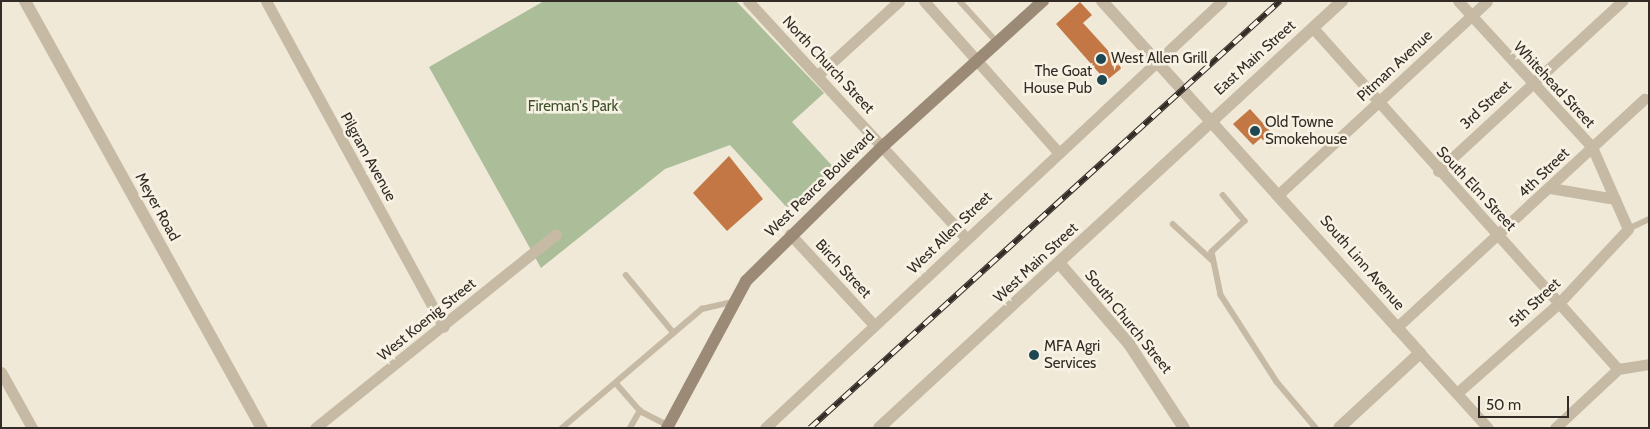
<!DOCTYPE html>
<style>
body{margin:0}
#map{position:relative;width:1650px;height:429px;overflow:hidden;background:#f0e9d8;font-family:Cabin,sans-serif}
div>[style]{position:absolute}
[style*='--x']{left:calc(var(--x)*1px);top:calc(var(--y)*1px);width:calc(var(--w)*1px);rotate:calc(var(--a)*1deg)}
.green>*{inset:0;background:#acbe99}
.building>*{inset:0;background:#c27744}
.service>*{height:5.5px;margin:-2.75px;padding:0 2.75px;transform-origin:2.75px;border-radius:2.75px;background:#c7baa5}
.minor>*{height:11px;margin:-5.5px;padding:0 5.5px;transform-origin:5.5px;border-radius:5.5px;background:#c7baa5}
.tertiary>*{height:12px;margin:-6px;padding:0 6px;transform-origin:6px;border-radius:6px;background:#c7baa5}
.secondary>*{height:12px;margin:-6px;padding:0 6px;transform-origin:6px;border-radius:6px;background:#9b8a76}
.rail>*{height:5.5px;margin-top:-2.75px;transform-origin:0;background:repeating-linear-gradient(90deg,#f8f2e4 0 11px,#332c26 0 22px);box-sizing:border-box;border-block:1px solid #332c26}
.dots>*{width:14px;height:14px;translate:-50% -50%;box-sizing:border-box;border:2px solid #f8f2e4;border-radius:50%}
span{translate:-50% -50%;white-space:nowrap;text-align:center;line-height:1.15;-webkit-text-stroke:5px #f8f2e4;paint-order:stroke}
.street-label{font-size:15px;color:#332c26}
.poi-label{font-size:15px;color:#332c26}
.left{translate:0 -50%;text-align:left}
.right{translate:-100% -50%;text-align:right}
.park-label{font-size:15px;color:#3c512b}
.frame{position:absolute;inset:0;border:2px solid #332c26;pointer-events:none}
.scale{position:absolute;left:1478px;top:396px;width:91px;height:22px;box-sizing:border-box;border:2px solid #332c26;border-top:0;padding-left:6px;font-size:15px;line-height:18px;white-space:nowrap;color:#332c26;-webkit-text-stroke:4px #f8f2e4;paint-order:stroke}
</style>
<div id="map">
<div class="green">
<div style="clip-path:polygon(544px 1px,736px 1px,824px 93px,792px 122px,836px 170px,791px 212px,730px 145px,665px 169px,541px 268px,429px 67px)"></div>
</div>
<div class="building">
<div style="clip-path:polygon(1080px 2px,1092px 15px,1083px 23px,1123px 67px,1106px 81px,1056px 24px)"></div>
<div style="clip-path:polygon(1250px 109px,1278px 140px,1270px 147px,1261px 138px,1253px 145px,1233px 124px)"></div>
<div style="clip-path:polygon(729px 156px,763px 199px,727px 231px,693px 193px)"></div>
</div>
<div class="service">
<div style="--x:960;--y:1;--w:55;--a:47.9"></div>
<div style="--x:1223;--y:195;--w:34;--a:50"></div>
<div style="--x:1245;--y:221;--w:45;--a:136.8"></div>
<div style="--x:1212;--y:252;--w:44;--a:78.2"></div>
<div style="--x:1221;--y:295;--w:103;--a:57.2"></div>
<div style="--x:1277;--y:382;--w:60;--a:49.7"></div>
<div style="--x:1173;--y:224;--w:53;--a:42.7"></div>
<div style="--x:1628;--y:229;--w:23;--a:-25"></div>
<div style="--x:626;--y:275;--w:75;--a:50.4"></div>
<div style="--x:616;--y:383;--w:37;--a:49"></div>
<div style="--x:562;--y:428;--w:184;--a:-40.4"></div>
<div style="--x:702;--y:309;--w:32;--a:-13"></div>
<div style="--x:630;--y:428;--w:20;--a:-60"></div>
<div style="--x:640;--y:411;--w:31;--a:27"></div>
</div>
<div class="minor">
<div style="--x:266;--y:1;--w:371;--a:61.4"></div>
<div style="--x:748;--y:1;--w:322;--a:47.4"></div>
<div style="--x:924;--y:1;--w:200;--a:48.4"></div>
<div style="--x:1313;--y:28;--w:457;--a:48.2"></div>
<div style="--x:818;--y:75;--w:110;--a:-42.4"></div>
<div style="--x:1438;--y:171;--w:251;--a:-42.7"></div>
<div style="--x:1550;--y:188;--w:66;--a:9.6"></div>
<div style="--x:1280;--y:193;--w:282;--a:-42.8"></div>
<div style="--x:790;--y:234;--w:124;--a:47.3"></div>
<div style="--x:1396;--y:328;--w:338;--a:-42.7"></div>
<div style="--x:1420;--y:353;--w:101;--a:47.8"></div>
<div style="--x:1;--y:372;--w:64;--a:61"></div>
<div style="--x:1457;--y:393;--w:136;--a:-41.4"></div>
<div style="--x:1559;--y:303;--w:101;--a:-47"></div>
<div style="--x:1628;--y:229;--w:90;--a:-113.7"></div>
<div style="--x:1592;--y:147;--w:198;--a:-132.5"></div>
<div style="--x:315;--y:428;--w:309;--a:-38.8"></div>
<div style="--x:765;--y:428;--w:625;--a:-43.06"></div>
<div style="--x:1555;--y:428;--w:86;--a:-43.1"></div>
<div style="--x:1618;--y:369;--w:31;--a:-9"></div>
</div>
<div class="tertiary">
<div style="--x:25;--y:1;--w:488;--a:61"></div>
<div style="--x:1102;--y:1;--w:474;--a:47.9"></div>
<div style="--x:1420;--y:353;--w:110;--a:137.2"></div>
<div style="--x:1060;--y:264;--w:106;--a:49.2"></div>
<div style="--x:1129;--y:344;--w:100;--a:56.8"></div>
<div style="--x:879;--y:428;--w:630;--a:-42.68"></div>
</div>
<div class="secondary">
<div style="--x:667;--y:428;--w:167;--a:-61.7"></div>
<div style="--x:746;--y:281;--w:192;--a:-44.6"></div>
<div style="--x:883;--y:146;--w:216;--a:-42.2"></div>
</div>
<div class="rail">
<div style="--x:810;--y:428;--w:635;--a:-42.26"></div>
</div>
<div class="dots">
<div style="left:1101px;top:59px;background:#1d4753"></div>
<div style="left:1102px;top:80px;background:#1d4753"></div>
<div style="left:1255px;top:131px;background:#1d4753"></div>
<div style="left:1034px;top:355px;background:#1d4753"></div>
</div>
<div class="street-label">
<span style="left:1255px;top:58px;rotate:-42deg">East Main Street</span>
<span style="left:828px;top:65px;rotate:47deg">North Church Street</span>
<span style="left:1395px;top:66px;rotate:-43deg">Pitman Avenue</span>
<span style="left:1554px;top:85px;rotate:47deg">Whitehead Street</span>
<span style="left:1486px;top:105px;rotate:-43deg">3rd Street</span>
<span style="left:368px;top:157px;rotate:61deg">Pilgram Avenue</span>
<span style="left:1544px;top:173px;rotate:-44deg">4th Street</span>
<span style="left:820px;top:184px;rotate:-44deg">West Pearce Boulevard</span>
<span style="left:1476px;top:189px;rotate:47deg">South Elm Street</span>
<span style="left:157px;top:207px;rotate:61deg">Meyer Road</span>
<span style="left:950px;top:233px;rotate:-44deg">West Allen Street</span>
<span style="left:1036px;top:263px;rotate:-43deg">West Main Street</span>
<span style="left:1362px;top:263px;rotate:49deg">South Linn Avenue</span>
<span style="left:843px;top:269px;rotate:47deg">Birch Street</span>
<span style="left:1535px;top:303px;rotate:-43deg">5th Street</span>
<span style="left:427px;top:320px;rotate:-39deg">West Koenig Street</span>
<span style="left:1128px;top:322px;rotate:51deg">South Church Street</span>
</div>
<div class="poi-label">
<span class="left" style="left:1111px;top:59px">West Allen Grill</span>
<span class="right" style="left:1092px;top:80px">The Goat<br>House Pub</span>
<span class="left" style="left:1265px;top:131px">Old Towne<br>Smokehouse</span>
<span class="left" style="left:1044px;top:355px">MFA Agri<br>Services</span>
</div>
<div class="park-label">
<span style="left:573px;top:107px">Fireman's Park</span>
</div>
<div class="frame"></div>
<div class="scale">50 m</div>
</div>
